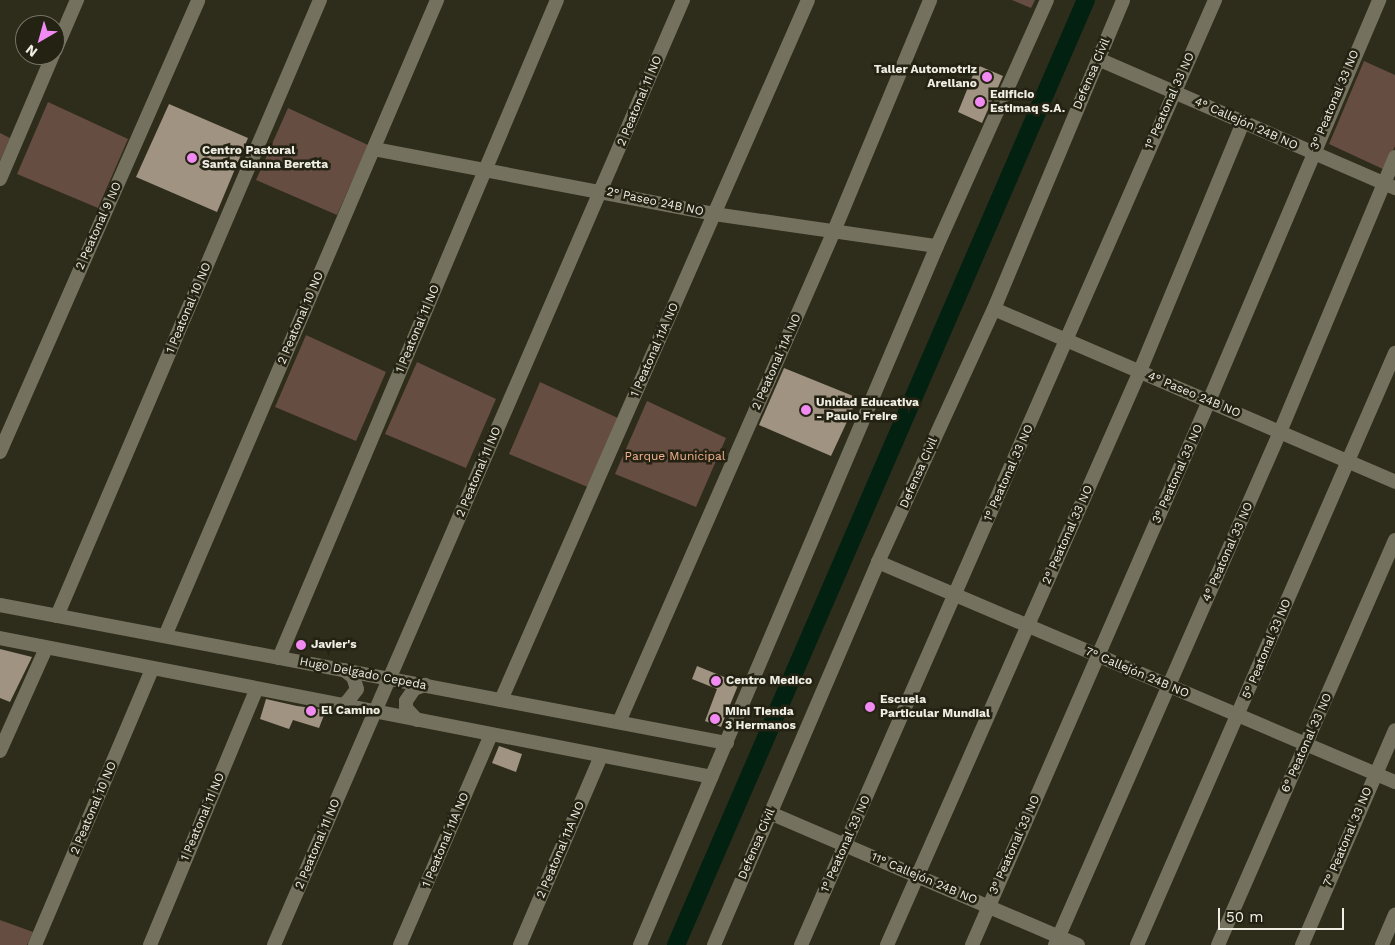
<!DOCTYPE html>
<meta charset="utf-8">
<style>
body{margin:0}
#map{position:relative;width:1395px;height:945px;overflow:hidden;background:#2e2c1b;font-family:"Work Sans",sans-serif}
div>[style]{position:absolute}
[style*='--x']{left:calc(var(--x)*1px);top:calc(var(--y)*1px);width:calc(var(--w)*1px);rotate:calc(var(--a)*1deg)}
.green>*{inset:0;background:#664d41}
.canal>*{height:18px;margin:-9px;padding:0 9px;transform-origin:9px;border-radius:9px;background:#022111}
.building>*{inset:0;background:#a09382}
.minor>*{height:14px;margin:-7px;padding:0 7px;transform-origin:7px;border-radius:7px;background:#74725f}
.tertiary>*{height:14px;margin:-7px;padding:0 7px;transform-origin:7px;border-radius:7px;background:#74725f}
.dots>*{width:14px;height:14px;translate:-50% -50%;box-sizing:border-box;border:2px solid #242212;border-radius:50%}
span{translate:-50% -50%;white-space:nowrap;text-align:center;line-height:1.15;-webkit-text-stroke:5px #242212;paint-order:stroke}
.poi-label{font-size:12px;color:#efeee4;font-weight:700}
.right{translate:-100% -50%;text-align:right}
.left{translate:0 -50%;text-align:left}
.street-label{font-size:12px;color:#efeee4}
.park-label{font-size:12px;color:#f6b28f}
.north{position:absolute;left:15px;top:15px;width:50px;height:50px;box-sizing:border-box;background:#242212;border:1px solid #757466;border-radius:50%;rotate:218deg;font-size:14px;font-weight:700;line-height:20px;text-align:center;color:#efeee4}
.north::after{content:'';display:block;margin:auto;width:18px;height:22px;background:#f28af3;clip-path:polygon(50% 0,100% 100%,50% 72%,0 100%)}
.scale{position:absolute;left:1218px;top:908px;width:126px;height:22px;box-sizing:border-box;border:2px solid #efeee4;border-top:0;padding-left:6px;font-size:15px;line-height:18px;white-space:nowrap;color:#efeee4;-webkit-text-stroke:4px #242212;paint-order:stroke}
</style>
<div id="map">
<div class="green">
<div style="clip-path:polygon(1012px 0,1035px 0,1031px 8px)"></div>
<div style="clip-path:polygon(1364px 61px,1395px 75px,1395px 146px,1385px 170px,1329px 144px)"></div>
<div style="clip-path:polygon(48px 102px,128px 139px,98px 208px,17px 174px)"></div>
<div style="clip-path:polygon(288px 108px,368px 145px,337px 215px,256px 180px)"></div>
<div style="clip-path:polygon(0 133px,10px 138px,0 161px)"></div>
<div style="clip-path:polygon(306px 335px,386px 372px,356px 441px,275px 407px)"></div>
<div style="clip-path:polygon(417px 362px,496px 399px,466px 468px,385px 434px)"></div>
<div style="clip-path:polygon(540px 382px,620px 419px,590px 488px,509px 454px)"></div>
<div style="clip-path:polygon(647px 401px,726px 438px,696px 507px,615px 474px)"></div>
<div style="clip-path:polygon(0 920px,33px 932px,27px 945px,0 945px)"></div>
</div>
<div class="canal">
<div style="--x:676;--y:945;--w:1030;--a:-66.55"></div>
</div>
<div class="building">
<div style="clip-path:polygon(977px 65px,1003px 76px,982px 123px,958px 112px)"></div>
<div style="clip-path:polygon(169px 104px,248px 138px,217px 212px,136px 177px)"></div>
<div style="clip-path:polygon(784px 368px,858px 398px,831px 456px,759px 425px)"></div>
<div style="clip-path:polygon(0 649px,32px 657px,10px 702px,0 698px)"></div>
<div style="clip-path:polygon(697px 666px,739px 683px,721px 727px,705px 721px,717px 689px,692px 679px)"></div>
<div style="clip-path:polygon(266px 699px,297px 706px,326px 710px,319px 728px,293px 720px,289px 729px,260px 719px)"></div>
<div style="clip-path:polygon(499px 746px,522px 754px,516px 772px,492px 763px)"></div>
</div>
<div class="minor">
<div style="--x:55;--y:51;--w:56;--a:-66.7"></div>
<div style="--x:1098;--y:59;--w:324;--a:23.5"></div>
<div style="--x:374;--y:149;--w:346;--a:10.8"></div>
<div style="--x:714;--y:214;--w:225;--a:8.2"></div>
<div style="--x:0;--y:179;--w:135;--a:-66.9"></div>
<div style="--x:994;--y:309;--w:437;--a:23.3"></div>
<div style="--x:0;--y:452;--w:493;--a:-66.3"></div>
<div style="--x:878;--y:562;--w:562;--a:23.05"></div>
<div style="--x:57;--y:616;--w:670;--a:-66.88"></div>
<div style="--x:165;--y:636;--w:692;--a:-66.84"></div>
<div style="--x:279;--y:658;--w:714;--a:-67.1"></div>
<div style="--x:501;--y:700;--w:764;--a:-66.32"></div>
<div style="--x:619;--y:722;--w:536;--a:-66.35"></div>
<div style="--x:834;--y:231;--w:250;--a:-67.4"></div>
<div style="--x:0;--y:751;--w:113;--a:-65.9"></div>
<div style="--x:770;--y:813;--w:335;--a:23.2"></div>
<div style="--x:35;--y:945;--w:299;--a:-67"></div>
<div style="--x:150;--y:945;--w:276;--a:-67.4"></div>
<div style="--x:274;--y:945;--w:1030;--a:-66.6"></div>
<div style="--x:400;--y:945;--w:229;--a:-66.6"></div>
<div style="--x:520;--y:945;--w:206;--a:-66.8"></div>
<div style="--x:801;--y:945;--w:1032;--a:-66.34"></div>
<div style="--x:887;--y:945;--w:627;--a:-66.21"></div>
<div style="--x:1140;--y:371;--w:269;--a:-67.5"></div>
<div style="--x:972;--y:945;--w:593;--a:-66.46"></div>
<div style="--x:1209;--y:401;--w:436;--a:-67"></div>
<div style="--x:1055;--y:945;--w:560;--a:-66.32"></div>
<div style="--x:1280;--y:432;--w:298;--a:-67.3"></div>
<div style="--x:1137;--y:945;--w:646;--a:-66.45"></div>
<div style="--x:1218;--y:945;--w:442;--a:-66.4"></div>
<div style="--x:1302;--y:945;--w:234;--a:-66.6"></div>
<div style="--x:1382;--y:945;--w:33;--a:-67"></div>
</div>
<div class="tertiary">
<div style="--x:0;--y:605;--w:740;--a:10.75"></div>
<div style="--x:0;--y:638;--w:725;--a:11.05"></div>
<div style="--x:340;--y:706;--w:8;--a:-30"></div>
<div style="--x:347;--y:702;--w:16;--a:-52"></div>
<div style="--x:357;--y:689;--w:13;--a:-108"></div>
<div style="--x:353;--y:677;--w:11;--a:-142"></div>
<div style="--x:417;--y:720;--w:16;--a:-133"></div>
<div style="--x:406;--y:708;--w:7;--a:-90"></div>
<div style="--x:406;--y:701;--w:14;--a:-56"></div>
<div style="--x:414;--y:689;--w:12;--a:-20"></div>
<div style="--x:640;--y:945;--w:759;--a:-66.98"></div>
<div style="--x:937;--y:246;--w:269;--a:-65.9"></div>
<div style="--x:714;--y:945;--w:417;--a:-66.8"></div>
<div style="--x:878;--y:562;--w:284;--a:-65.4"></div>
<div style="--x:996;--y:304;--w:329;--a:-67.3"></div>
</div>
<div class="dots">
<div style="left:987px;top:77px;background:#f28af3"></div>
<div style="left:980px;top:102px;background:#f28af3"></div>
<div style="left:192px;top:158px;background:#f28af3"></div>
<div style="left:806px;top:410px;background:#f28af3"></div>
<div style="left:301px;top:645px;background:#f28af3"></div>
<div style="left:716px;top:681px;background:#f28af3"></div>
<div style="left:870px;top:707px;background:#f28af3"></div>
<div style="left:311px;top:711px;background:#f28af3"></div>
<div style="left:715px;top:719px;background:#f28af3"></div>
</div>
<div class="poi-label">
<span class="right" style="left:977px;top:77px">Taller Automotriz<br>Arellano</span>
<span class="left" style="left:990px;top:102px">Edificio<br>Estimaq S.A.</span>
<span class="left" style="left:202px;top:158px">Centro Pastoral<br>Santa Gianna Beretta</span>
<span class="left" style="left:816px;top:410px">Unidad Educativa<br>- Paulo Freire</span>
<span class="left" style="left:311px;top:645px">Javier's</span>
<span class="left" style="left:726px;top:681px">Centro Medico</span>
<span class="left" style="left:880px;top:707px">Escuela<br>Particular Mundial</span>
<span class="left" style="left:321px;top:711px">El Camino</span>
<span class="left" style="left:725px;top:719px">Mini Tienda<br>3 Hermanos</span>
</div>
<div class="street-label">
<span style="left:1092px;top:74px;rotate:-67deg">Defensa Civil</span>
<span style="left:1335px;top:100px;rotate:-67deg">3° Peatonal 33 NO</span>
<span style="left:640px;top:101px;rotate:-67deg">2 Peatonal 11 NO</span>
<span style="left:1170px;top:101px;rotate:-66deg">1° Peatonal 33 NO</span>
<span style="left:1246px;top:124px;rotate:24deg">4° Callejón 24B NO</span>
<span style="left:655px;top:202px;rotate:12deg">2° Paseo 24B NO</span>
<span style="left:99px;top:226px;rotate:-66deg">2 Peatonal 9 NO</span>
<span style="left:189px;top:308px;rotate:-67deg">1 Peatonal 10 NO</span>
<span style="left:301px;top:318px;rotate:-67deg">2 Peatonal 10 NO</span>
<span style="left:418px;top:329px;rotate:-67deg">1 Peatonal 11 NO</span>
<span style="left:655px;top:350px;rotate:-66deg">1 Peatonal 11A NO</span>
<span style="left:777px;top:362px;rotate:-66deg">2 Peatonal 11A NO</span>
<span style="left:1194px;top:395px;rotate:23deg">4° Paseo 24B NO</span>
<span style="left:479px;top:472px;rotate:-67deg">2 Peatonal 11 NO</span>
<span style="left:919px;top:473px;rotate:-66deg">Defensa Civil</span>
<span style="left:1009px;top:473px;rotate:-66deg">1° Peatonal 33 NO</span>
<span style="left:1178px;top:474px;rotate:-66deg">3° Peatonal 33 NO</span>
<span style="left:1068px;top:535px;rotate:-66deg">2° Peatonal 33 NO</span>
<span style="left:1228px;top:552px;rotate:-66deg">4° Peatonal 33 NO</span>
<span style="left:1267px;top:649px;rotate:-67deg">5° Peatonal 33 NO</span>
<span style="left:1137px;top:673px;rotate:23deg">7° Callejón 24B NO</span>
<span style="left:363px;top:674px;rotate:11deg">Hugo Delgado Cepeda</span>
<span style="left:1307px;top:743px;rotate:-66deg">6° Peatonal 33 NO</span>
<span style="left:94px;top:808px;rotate:-67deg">2 Peatonal 10 NO</span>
<span style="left:203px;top:817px;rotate:-67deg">1 Peatonal 11 NO</span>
<span style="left:1348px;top:837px;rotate:-67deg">7° Peatonal 33 NO</span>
<span style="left:446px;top:840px;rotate:-67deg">1 Peatonal 11A NO</span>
<span style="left:318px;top:844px;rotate:-67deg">2 Peatonal 11 NO</span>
<span style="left:757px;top:844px;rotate:-67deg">Defensa Civil</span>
<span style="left:846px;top:844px;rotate:-66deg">1° Peatonal 33 NO</span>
<span style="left:1015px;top:845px;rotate:-66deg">3° Peatonal 33 NO</span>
<span style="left:561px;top:850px;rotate:-67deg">2 Peatonal 11A NO</span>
<span style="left:924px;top:879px;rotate:23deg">11° Callejón 24B NO</span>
</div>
<div class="park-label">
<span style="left:675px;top:457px">Parque Municipal</span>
</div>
<div class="north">N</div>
<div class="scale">50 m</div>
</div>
